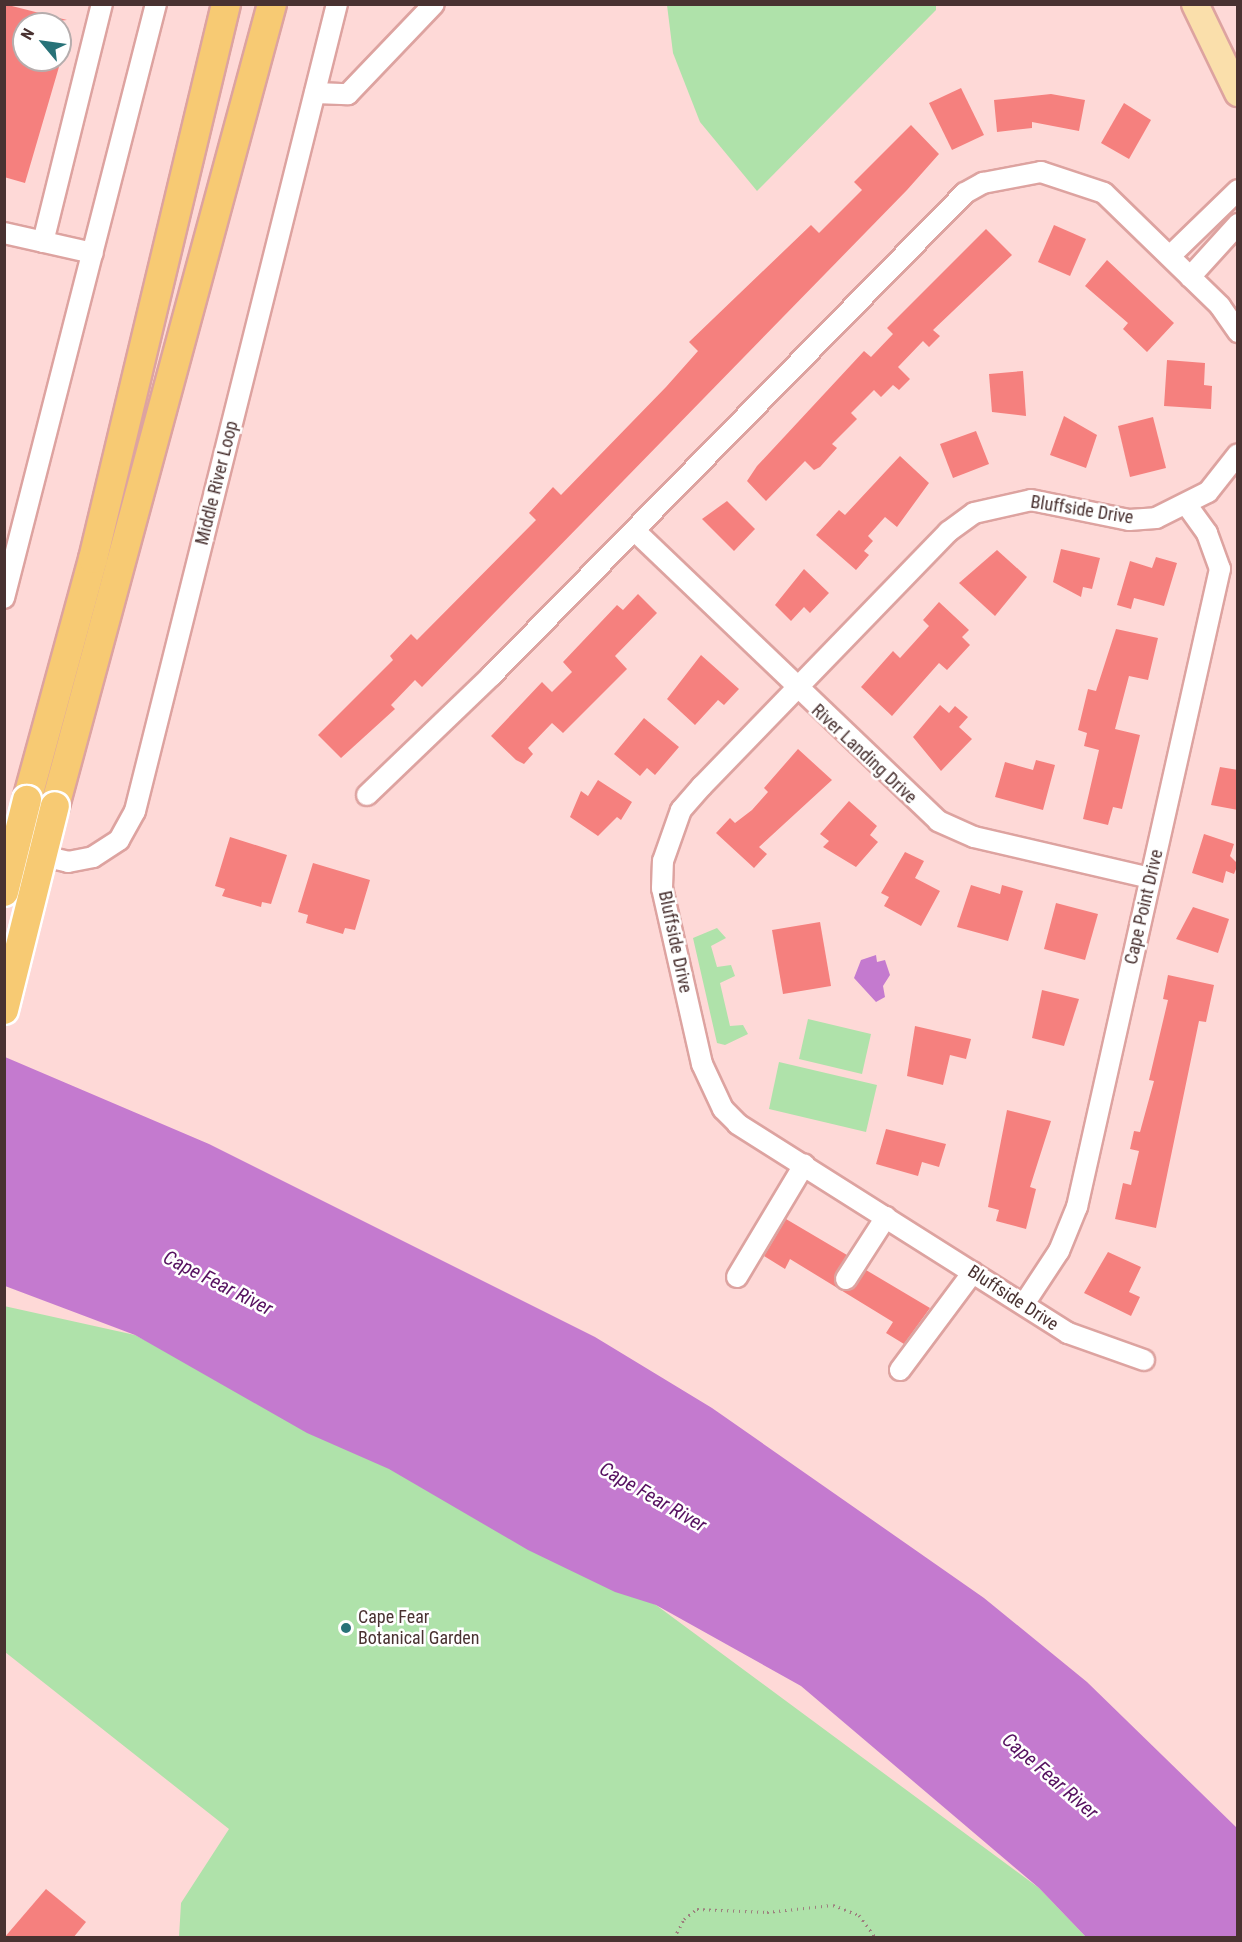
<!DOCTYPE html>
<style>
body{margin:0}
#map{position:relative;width:1242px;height:1942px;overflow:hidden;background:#fed9d7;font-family:"Roboto Condensed",sans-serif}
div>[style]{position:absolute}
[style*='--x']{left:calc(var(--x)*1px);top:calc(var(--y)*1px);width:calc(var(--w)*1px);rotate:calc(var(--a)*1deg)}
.green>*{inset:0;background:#afe2aa}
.water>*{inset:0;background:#c47acf}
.building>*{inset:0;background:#f5807e}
.path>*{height:3px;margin-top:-1.5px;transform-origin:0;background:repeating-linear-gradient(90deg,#9d807e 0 1.5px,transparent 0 6px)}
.roads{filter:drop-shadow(2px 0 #dda3a0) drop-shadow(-2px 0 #dda3a0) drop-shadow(0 2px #dda3a0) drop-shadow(0 -2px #dda3a0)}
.minor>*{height:20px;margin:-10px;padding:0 10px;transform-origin:10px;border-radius:10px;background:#fff}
.major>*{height:26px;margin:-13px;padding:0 13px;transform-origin:13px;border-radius:13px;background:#fadfab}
.highway>*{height:28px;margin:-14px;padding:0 14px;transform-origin:14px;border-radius:14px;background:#f7ca73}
.bridges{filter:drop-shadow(2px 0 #fff) drop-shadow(-2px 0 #fff) drop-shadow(0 2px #fff) drop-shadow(0 -2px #fff)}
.highway-bridge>*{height:28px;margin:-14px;padding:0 14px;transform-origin:14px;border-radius:14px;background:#f7ca73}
.dots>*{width:16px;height:16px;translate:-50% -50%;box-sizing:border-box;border:3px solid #fff;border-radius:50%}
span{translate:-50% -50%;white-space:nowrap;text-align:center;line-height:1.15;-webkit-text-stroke:5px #fff;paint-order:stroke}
.street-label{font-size:18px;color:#493231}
.poi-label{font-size:18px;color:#493231}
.left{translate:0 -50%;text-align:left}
.water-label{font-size:20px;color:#561160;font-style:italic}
.frame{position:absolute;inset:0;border:6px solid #493231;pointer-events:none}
.north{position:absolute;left:12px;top:12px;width:60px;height:60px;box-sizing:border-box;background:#fff;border:2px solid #b6adad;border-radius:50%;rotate:299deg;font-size:16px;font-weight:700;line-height:24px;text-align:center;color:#493231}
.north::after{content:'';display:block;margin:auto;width:21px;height:27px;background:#287278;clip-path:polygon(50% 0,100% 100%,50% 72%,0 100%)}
</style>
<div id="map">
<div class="green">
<div style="clip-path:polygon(667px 5px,936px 4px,936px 10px,757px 191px,700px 122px,673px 53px)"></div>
<div style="clip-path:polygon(717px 928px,726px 938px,711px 946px,717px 967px,731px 965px,735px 976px,720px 983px,730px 1026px,743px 1025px,748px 1034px,725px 1045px,717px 1043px,693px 938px)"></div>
<div style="clip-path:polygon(808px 1019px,871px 1034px,862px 1074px,799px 1059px)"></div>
<div style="clip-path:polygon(779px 1062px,877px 1085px,866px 1132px,769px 1109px)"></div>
<div style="clip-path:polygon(4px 1306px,135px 1335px,656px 1605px,1039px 1888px,1086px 1937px,179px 1937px,181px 1903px,229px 1829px,5px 1652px)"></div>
</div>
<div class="water">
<div style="clip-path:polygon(876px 955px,877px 962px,885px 960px,890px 975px,883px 986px,885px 997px,876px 1002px,854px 978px,861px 960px)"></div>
<div style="clip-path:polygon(5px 1057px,209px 1144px,595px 1337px,712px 1408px,984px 1598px,1087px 1682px,1237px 1828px,1237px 1937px,1086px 1937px,1039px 1888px,801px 1686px,656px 1605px,615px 1592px,528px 1550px,389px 1469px,307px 1433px,135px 1335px,5px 1286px)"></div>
</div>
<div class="building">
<div style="clip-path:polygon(4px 4px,67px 20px,24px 24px,24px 60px,61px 60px,25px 183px,4px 177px)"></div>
<div style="clip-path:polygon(961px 88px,984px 135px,952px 150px,929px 103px)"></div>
<div style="clip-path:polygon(1051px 94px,1085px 100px,1079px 131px,1032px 122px,1032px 128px,997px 132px,994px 100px)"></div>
<div style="clip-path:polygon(1124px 103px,1151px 120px,1129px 159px,1101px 143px)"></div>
<div style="clip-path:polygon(911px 125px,939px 154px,907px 190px,422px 687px,415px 680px,391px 705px,395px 709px,341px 758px,318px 735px,393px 660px,390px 656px,411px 634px,417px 640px,536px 520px,529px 513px,553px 487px,561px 495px,666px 387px,698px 351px,689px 342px,811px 225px,819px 233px,862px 190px,854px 182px)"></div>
<div style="clip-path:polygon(1054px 225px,1086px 239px,1070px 276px,1038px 262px)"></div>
<div style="clip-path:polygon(986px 229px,1012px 255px,933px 330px,940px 336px,929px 347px,923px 341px,898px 367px,910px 379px,899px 390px,893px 385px,881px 397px,874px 390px,851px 413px,857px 419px,832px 444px,837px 448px,820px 467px,814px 470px,805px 461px,766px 501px,747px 481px,757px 466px,864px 351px,871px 357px,893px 334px,887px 328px)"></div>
<div style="clip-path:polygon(1107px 260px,1174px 323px,1147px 352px,1123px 329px,1128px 323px,1085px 286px)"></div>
<div style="clip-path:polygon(1167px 360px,1205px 363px,1204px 385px,1212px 386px,1211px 409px,1164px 406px)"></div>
<div style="clip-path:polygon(1023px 371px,1026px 416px,992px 412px,989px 374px)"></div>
<div style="clip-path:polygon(1064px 416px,1097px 435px,1086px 468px,1050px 455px)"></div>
<div style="clip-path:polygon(1153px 417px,1166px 468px,1130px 477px,1118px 426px)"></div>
<div style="clip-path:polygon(976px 431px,989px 464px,953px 478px,940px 444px)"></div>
<div style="clip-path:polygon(900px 456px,929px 483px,897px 527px,885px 517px,868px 536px,873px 541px,864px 551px,869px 555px,856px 570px,816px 535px,839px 510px,845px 515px)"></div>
<div style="clip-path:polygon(727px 501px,755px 529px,734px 551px,702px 519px)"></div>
<div style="clip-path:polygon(1061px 549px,1100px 558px,1092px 589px,1083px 587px,1081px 597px,1053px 582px)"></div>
<div style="clip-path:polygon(997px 550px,1027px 577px,995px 616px,959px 583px)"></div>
<div style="clip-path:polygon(1156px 557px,1177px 563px,1164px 606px,1134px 598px,1131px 609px,1117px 605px,1130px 561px,1152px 568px)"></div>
<div style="clip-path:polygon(804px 569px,829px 593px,810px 613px,804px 607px,791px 621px,775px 605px)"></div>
<div style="clip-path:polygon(638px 594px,657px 613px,615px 656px,627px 669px,563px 733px,552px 723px,528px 748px,533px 754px,524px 764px,516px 760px,491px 736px,542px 682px,552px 692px,572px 672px,563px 662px,617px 605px,623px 610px)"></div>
<div style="clip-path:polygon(939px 602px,969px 630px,962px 637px,970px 645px,947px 670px,939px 663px,892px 716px,861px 687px,893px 651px,900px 658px,929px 626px,923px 620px)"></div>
<div style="clip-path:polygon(1116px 629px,1158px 638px,1148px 680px,1129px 676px,1115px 729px,1140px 735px,1122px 809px,1113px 807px,1108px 825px,1083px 819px,1099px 750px,1084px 746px,1087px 733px,1078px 730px,1088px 689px,1096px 691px)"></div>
<div style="clip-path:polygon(701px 655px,739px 689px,724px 705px,718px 700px,695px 725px,667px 699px)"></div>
<div style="clip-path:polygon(940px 705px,949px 713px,955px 706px,968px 717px,959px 727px,972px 739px,941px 771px,913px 737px)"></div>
<div style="clip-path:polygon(644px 718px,679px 747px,655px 775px,647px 768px,640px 776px,614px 754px)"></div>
<div style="clip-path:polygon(798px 749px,832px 780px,759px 847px,767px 854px,754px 868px,716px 833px,730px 818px,735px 823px,752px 810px,768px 792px,764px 788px)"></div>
<div style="clip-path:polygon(1036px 760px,1055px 765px,1043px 810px,995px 797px,1005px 762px,1033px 770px)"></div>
<div style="clip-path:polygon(1220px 767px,1238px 770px,1238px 810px,1211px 805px)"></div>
<div style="clip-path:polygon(598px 780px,632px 802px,621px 820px,617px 817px,598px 836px,570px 817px,581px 791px,588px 796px)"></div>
<div style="clip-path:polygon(849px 801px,877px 826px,870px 835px,878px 842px,856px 867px,823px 847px,829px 841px,820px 834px)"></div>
<div style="clip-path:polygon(1204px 834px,1234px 844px,1230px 856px,1238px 864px,1234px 874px,1226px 871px,1223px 883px,1192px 873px)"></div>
<div style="clip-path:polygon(230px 837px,287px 855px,271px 904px,262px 902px,261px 907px,222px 896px,225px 889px,215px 886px)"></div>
<div style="clip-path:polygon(905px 852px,924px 861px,915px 878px,940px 891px,921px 926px,884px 906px,889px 897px,881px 893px)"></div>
<div style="clip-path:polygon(313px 863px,370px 880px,355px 930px,345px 928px,343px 934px,306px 923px,308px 915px,298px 912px)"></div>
<div style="clip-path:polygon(971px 885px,1000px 894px,1002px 885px,1023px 891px,1008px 941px,957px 927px)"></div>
<div style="clip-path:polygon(1056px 903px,1098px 914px,1085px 960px,1044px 949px)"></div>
<div style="clip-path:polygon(1193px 907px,1229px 919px,1218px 953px,1176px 939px)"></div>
<div style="clip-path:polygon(820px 922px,831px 986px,783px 994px,772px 930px)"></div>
<div style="clip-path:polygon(1168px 975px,1214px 985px,1206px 1022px,1199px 1021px,1156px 1228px,1115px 1219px,1123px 1183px,1131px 1185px,1139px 1151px,1130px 1149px,1134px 1131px,1140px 1132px,1154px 1081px,1149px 1080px,1168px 1000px,1163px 999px)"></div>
<div style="clip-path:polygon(1042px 990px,1079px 999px,1064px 1046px,1032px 1038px)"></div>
<div style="clip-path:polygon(915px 1026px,971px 1039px,966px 1059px,950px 1055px,943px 1085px,907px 1076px)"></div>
<div style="clip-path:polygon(1007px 1110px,1051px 1121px,1030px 1187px,1036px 1189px,1026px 1229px,996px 1221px,999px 1210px,988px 1207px)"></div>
<div style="clip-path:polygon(886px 1129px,946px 1144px,939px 1167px,922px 1162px,918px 1176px,876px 1164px)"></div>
<div style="clip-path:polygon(786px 1219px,847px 1255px,834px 1278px,840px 1289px,852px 1289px,866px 1270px,930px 1308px,904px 1344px,886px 1333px,893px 1322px,790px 1259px,785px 1269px,764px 1256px)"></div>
<div style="clip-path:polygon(1108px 1252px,1141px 1267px,1129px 1292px,1140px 1297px,1131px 1316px,1084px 1293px)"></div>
<div style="clip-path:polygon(46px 1889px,86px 1922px,73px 1938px,4px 1938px)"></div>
</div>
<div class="path">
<div style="--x:674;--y:1938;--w:21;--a:-62"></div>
<div style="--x:684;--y:1919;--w:16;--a:-38"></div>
<div style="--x:697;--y:1909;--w:70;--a:2.5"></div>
<div style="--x:767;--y:1912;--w:66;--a:-6.1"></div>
<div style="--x:833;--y:1905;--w:28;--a:21"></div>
<div style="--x:859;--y:1915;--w:29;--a:54"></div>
</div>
<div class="roads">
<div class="minor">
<div style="--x:315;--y:93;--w:33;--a:2"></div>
<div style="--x:348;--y:94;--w:124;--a:-46.3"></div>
<div style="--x:4;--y:233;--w:91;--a:12.7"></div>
<div style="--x:43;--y:242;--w:245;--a:-76.1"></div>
<div style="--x:1170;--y:256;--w:95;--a:-44.1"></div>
<div style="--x:1190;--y:277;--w:72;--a:-47.8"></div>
<div style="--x:635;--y:531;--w:419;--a:43.7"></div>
<div style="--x:938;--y:821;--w:39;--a:24"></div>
<div style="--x:974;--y:837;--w:181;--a:13.1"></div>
<div style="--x:4;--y:598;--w:613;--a:-75.65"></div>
<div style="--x:367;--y:795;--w:172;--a:-43.8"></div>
<div style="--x:491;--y:676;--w:677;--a:-45.54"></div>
<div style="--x:965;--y:193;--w:21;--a:-29"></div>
<div style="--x:983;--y:183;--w:59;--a:-10.7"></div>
<div style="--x:1041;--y:172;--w:66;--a:18.4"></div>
<div style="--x:1104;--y:193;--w:162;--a:44.2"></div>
<div style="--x:1220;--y:306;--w:32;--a:55"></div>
<div style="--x:30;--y:853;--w:39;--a:13"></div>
<div style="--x:68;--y:862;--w:25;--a:-11"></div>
<div style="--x:93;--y:857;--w:31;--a:-33"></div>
<div style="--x:119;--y:840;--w:33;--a:-61"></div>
<div style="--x:135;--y:811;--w:832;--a:-75.95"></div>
<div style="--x:737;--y:1277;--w:131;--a:-59.1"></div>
<div style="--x:846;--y:1279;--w:74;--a:-57.2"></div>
<div style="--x:1024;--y:1304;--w:64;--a:-56.6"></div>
<div style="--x:1059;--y:1251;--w:48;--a:-67.8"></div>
<div style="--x:1077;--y:1207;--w:654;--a:-77.37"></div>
<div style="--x:1220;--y:569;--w:38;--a:-110"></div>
<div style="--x:1207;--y:533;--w:34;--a:-126"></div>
<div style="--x:1144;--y:1360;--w:81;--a:-160.4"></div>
<div style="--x:1068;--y:1333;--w:391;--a:-147.7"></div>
<div style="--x:738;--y:1124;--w:21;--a:-135"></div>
<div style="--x:723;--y:1109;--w:50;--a:-115"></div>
<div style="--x:702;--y:1064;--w:180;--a:-102.8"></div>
<div style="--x:662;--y:888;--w:27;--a:-88"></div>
<div style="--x:663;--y:861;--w:54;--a:-70.6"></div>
<div style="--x:681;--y:810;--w:32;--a:-49"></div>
<div style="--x:702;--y:786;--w:354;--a:-45.9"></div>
<div style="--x:948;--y:532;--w:32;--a:-36"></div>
<div style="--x:974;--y:513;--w:58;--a:-12.8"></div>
<div style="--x:1031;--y:500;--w:100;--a:11.5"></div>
<div style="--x:1129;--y:520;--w:27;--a:-4"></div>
<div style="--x:1156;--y:518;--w:58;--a:-26.6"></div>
<div style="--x:1208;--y:492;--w:48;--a:-51.7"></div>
<div style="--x:900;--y:1370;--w:122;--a:-53.3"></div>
</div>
<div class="major">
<div style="--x:1195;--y:4;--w:99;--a:64.2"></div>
</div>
<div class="highway">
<div style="--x:27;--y:800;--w:250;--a:-74.7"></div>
<div style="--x:93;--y:559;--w:571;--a:-76.52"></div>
<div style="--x:55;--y:806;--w:831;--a:-74.86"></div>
</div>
</div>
<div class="bridges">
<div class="highway-bridge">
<div style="--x:4;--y:892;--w:95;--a:-76"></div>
<div style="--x:4;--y:1010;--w:210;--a:-76"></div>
</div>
</div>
<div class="dots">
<div style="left:346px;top:1628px;background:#287278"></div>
</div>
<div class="street-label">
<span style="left:217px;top:483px;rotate:-76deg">Middle River Loop</span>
<span style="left:1082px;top:510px;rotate:9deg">Bluffside Drive</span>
<span style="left:864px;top:754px;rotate:43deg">River Landing Drive</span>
<span style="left:1144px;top:907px;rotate:-77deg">Cape Point Drive</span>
<span style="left:675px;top:942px;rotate:78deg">Bluffside Drive</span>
<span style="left:1013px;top:1298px;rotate:33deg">Bluffside Drive</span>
</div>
<div class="poi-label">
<span class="left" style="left:358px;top:1628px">Cape Fear<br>Botanical Garden</span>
</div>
<div class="water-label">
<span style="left:218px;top:1283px;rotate:27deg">Cape Fear River</span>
<span style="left:653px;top:1497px;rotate:30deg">Cape Fear River</span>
<span style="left:1050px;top:1776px;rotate:41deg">Cape Fear River</span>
</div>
<div class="frame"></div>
<div class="north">N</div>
</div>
